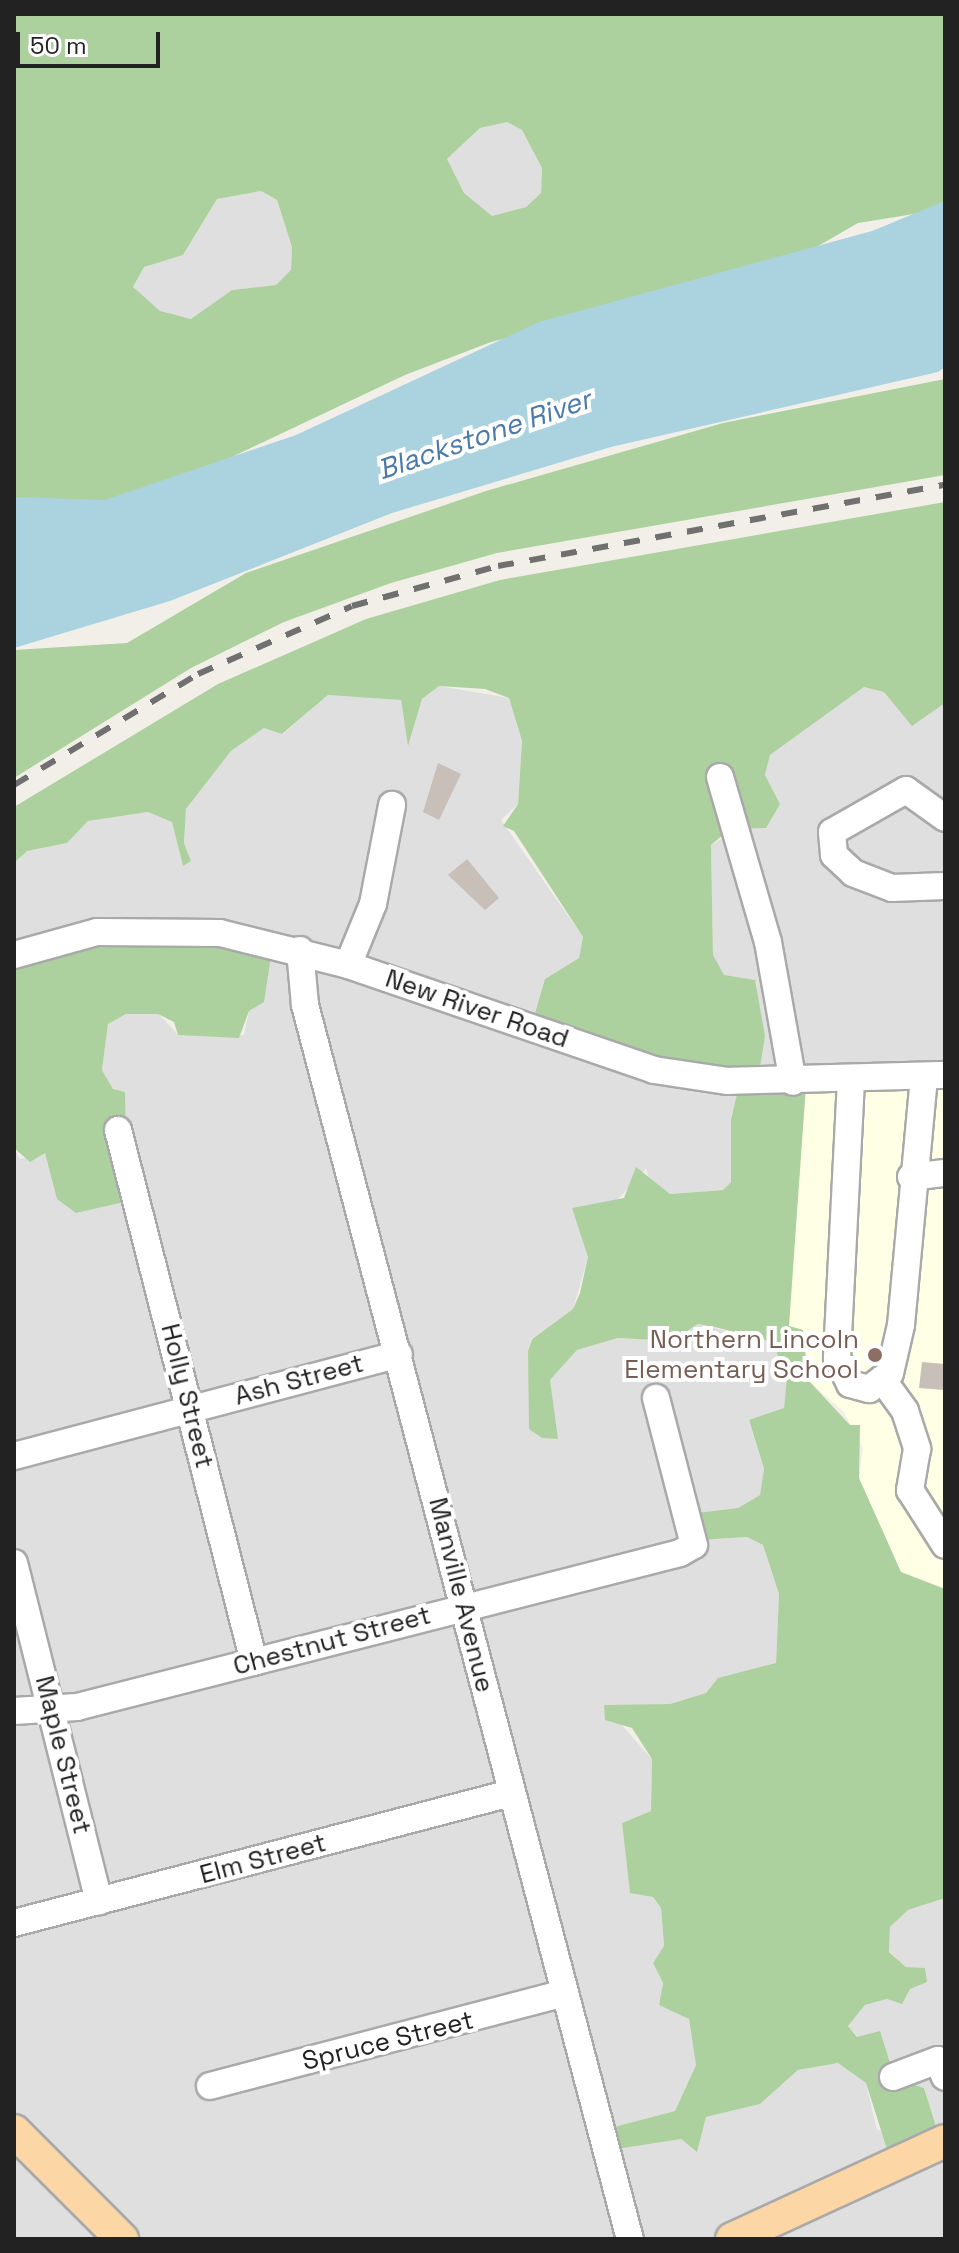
<!DOCTYPE html>
<style>
body{margin:0}
#map{position:relative;width:959px;height:2253px;overflow:hidden;background:#f2efe9;font-family:"Space Grotesk",sans-serif}
div>[style]{position:absolute}
[style*='--x']{left:calc(var(--x)*1px);top:calc(var(--y)*1px);width:calc(var(--w)*1px);rotate:calc(var(--a)*1deg)}
.residential>*{inset:0;background:#e0dfdf}
.education>*{inset:0;background:#ffffe5}
.forest>*{inset:0;background:#add19e}
.water>*{inset:0;background:#aad3df}
.building>*{inset:0;background:#c7bfb8}
.roads{filter:drop-shadow(2px 0 #a9a9a9) drop-shadow(-2px 0 #a9a9a9) drop-shadow(0 2px #a9a9a9) drop-shadow(0 -2px #a9a9a9)}
.minor>*{height:26px;margin:-13px;padding:0 13px;transform-origin:13px;border-radius:13px;background:#fff}
.major>*{height:32px;margin:-16px;padding:0 16px;transform-origin:16px;border-radius:16px;background:#fcd6a4}
.rail>*{height:6px;margin-top:-3px;transform-origin:0;background:repeating-linear-gradient(90deg,#707070 0 16px,transparent 0 32px)}
.dots>*{width:22px;height:22px;translate:-50% -50%;box-sizing:border-box;border:4px solid #fff;border-radius:50%}
span{translate:-50% -50%;white-space:nowrap;text-align:center;line-height:1.15;-webkit-text-stroke:8px #fff;paint-order:stroke}
.street-label{font-size:26px;color:#222}
.education-label{font-size:26px;color:#785e54}
.right{translate:-100% -50%;text-align:right}
.water-label{font-size:28px;color:#4a7aab;font-style:italic}
.frame{position:absolute;inset:0;border:16px solid #222;pointer-events:none}
.scale{position:absolute;left:16px;top:32px;width:144px;height:36px;box-sizing:border-box;border:4px solid #222;border-top:0;padding-left:10px;font-size:24px;line-height:28px;white-space:nowrap;color:#222;-webkit-text-stroke:6px #fff;paint-order:stroke}
</style>
<div id="map">
<div class="residential">
<div style="clip-path:polygon(507px 121px,522px 130px,542px 168px,541px 193px,526px 207px,492px 217px,464px 194px,447px 159px,480px 128px)"></div>
<div style="clip-path:polygon(261px 191px,277px 200px,292px 247px,291px 271px,276px 285px,232px 290px,192px 319px,160px 312px,133px 288px,144px 266px,183px 255px,217px 199px)"></div>
<div style="clip-path:polygon(439px 686px,509px 698px,522px 741px,518px 804px,501px 820px,583px 937px,579px 958px,545px 979px,741px 1081px,731px 1120px,731px 1182px,723px 1190px,670px 1194px,652px 1187px,646px 1169px,585px 1234px,588px 1257px,573px 1309px,531px 1339px,528px 1351px,550px 1380px,577px 1350px,618px 1338px,672px 1341px,698px 1324px,772px 1342px,787px 1376px,784px 1408px,749px 1421px,764px 1470px,760px 1495px,738px 1508px,696px 1513px,699px 1540px,748px 1537px,763px 1545px,779px 1594px,776px 1663px,719px 1678px,706px 1693px,670px 1704px,605px 1706px,652px 1759px,651px 1811px,622px 1823px,630px 1892px,653px 1897px,661px 1908px,664px 1947px,653px 1963px,663px 1983px,659px 2004px,689px 2019px,696px 2065px,675px 2111px,610px 2128px,616px 2149px,654px 2138px,681px 2139px,696px 2151px,706px 2117px,760px 2104px,798px 2070px,838px 2063px,866px 2083px,877px 2130px,939px 2136px,924px 2088px,895px 2079px,848px 2026px,865px 2005px,888px 1999px,906px 1967px,889px 1951px,890px 1927px,908px 1910px,945px 1898px,945px 2239px,14px 2239px,14px 1148px,20px 1159px,46px 1153px,76px 1213px,141px 1198px,121px 1103px,102px 1070px,108px 1024px,126px 1014px,159px 1014px,178px 1035px,244px 1035px,249px 1011px,14px 960px,14px 863px,26px 851px,67px 843px,88px 821px,148px 812px,173px 822px,183px 866px,191px 861px,184px 843px,186px 809px,231px 751px,264px 728px,283px 734px,328px 695px,373px 697px,401px 700px,408px 744px,422px 699px)"></div>
<div style="clip-path:polygon(864px 687px,945px 703px,945px 1076px,758px 1080px,713px 955px,711px 845px,780px 804px,765px 775px,770px 755px)"></div>
</div>
<div class="education">
<div style="clip-path:polygon(945px 1085px,945px 1589px,901px 1572px,859px 1478px,863px 1448px,844px 1412px,808px 1380px,803px 1330px,789px 1326px,785px 1310px,806px 1092px)"></div>
</div>
<div class="forest">
<div style="clip-path:polygon(evenodd,14px 14px,945px 14px,945px 209px,858px 223px,813px 249px,658px 301px,491px 342px,405px 375px,103px 518px,14px 522px,14px 14px,507px 122px,522px 130px,542px 168px,541px 193px,526px 207px,492px 216px,464px 193px,447px 159px,480px 128px,507px 122px,14px 14px,261px 191px,277px 200px,292px 247px,291px 270px,276px 285px,232px 290px,191px 319px,160px 311px,133px 287px,144px 267px,183px 255px,217px 199px,261px 191px)"></div>
<div style="clip-path:polygon(945px 379px,945px 475px,497px 553px,391px 583px,284px 622px,191px 668px,14px 778px,14px 650px,127px 643px,246px 573px,486px 491px,723px 423px)"></div>
<div style="clip-path:polygon(945px 502px,945px 703px,912px 726px,884px 692px,864px 687px,770px 755px,765px 775px,780px 804px,766px 828px,730px 829px,711px 845px,713px 955px,724px 975px,755px 980px,765px 1036px,758px 1080px,806px 1085px,789px 1326px,803px 1330px,808px 1380px,850px 1425px,860px 1425px,859px 1478px,901px 1572px,945px 1589px,945px 1898px,908px 1910px,890px 1927px,889px 1952px,906px 1967px,925px 1968px,927px 1982px,910px 1989px,902px 2004px,887px 1999px,865px 2005px,848px 2026px,857px 2037px,880px 2031px,895px 2079px,924px 2088px,939px 2136px,892px 2165px,866px 2083px,838px 2063px,798px 2070px,760px 2104px,706px 2117px,697px 2152px,681px 2139px,616px 2149px,610px 2128px,675px 2111px,696px 2065px,689px 2019px,659px 2005px,663px 1983px,653px 1963px,664px 1946px,661px 1908px,653px 1897px,630px 1893px,622px 1823px,651px 1811px,652px 1759px,632px 1728px,605px 1720px,604px 1705px,670px 1704px,706px 1693px,718px 1678px,776px 1663px,779px 1594px,763px 1545px,747px 1537px,699px 1540px,696px 1513px,738px 1508px,760px 1495px,764px 1469px,749px 1420px,784px 1408px,787px 1376px,772px 1342px,719px 1328px,698px 1324px,672px 1341px,618px 1338px,577px 1350px,550px 1380px,558px 1439px,542px 1438px,529px 1429px,528px 1351px,532px 1339px,573px 1309px,580px 1293px,588px 1257px,572px 1208px,624px 1198px,636px 1167px,670px 1194px,723px 1190px,731px 1182px,731px 1120px,740px 1081px,656px 1067px,534px 1017px,545px 979px,579px 958px,583px 937px,514px 831px,503px 826px,518px 804px,522px 741px,509px 698px,485px 689px,439px 686px,422px 699px,408px 746px,401px 700px,328px 695px,282px 734px,264px 728px,231px 751px,186px 809px,184px 843px,191px 861px,183px 866px,172px 822px,148px 812px,88px 821px,67px 843px,27px 851px,14px 863px,14px 807px,218px 684px,366px 619px,500px 580px)"></div>
<div style="clip-path:polygon(166px 931px,271px 956px,264px 1002px,249px 1011px,239px 1038px,178px 1035px,174px 1022px,158px 1014px,126px 1014px,108px 1024px,102px 1070px,113px 1089px,125px 1092px,126px 1143px,142px 1198px,76px 1213px,57px 1199px,45px 1153px,30px 1162px,14px 1148px,14px 960px)"></div>
</div>
<div class="water">
<div style="clip-path:polygon(945px 201px,945px 367px,938px 372px,611px 447px,392px 513px,170px 601px,14px 648px,14px 497px,105px 500px,296px 435px,539px 322px,872px 231px)"></div>
</div>
<div class="building">
<div style="clip-path:polygon(438px 763px,461px 774px,439px 820px,423px 812px)"></div>
<div style="clip-path:polygon(467px 859px,499px 898px,485px 910px,448px 875px)"></div>
<div style="clip-path:polygon(922px 1362px,945px 1364px,945px 1390px,919px 1388px)"></div>
</div>
<div class="roads">
<div class="minor">
<div style="--x:720;--y:777;--w:172;--a:73.8"></div>
<div style="--x:768;--y:942;--w:142;--a:79.9"></div>
<div style="--x:945;--y:818;--w:48;--a:-144.3"></div>
<div style="--x:906;--y:790;--w:85;--a:150.4"></div>
<div style="--x:832;--y:832;--w:23;--a:85"></div>
<div style="--x:834;--y:855;--w:26;--a:43"></div>
<div style="--x:853;--y:873;--w:42;--a:21"></div>
<div style="--x:892;--y:888;--w:53;--a:-2.2"></div>
<div style="--x:300;--y:950;--w:55;--a:84.8"></div>
<div style="--x:305;--y:1005;--w:1276;--a:75.25"></div>
<div style="--x:14;--y:955;--w:86;--a:-15.5"></div>
<div style="--x:97;--y:932;--w:123;--a:0.5"></div>
<div style="--x:220;--y:933;--w:132;--a:14"></div>
<div style="--x:348;--y:965;--w:324;--a:18.9"></div>
<div style="--x:654;--y:1070;--w:75;--a:8.5"></div>
<div style="--x:728;--y:1081;--w:217;--a:-1.6"></div>
<div style="--x:348;--y:965;--w:66;--a:-67.7"></div>
<div style="--x:373;--y:904;--w:101;--a:-79.1"></div>
<div style="--x:851;--y:1080;--w:278;--a:92.9"></div>
<div style="--x:837;--y:1358;--w:29;--a:63"></div>
<div style="--x:850;--y:1384;--w:20;--a:15"></div>
<div style="--x:869;--y:1389;--w:26;--a:-37"></div>
<div style="--x:890;--y:1373;--w:49;--a:-77.1"></div>
<div style="--x:901;--y:1325;--w:249;--a:-84.7"></div>
<div style="--x:118;--y:1130;--w:549;--a:75.66"></div>
<div style="--x:911;--y:1177;--w:34;--a:-7"></div>
<div style="--x:882;--y:1379;--w:39;--a:54"></div>
<div style="--x:905;--y:1411;--w:40;--a:72"></div>
<div style="--x:917;--y:1449;--w:42;--a:99.7"></div>
<div style="--x:910;--y:1490;--w:65;--a:57.5"></div>
<div style="--x:14;--y:1456;--w:398;--a:-14.8"></div>
<div style="--x:14;--y:1563;--w:349;--a:75.9"></div>
<div style="--x:14;--y:1711;--w:63;--a:-3.6"></div>
<div style="--x:77;--y:1707;--w:622;--a:-14.33"></div>
<div style="--x:680;--y:1553;--w:16;--a:-30"></div>
<div style="--x:694;--y:1545;--w:152;--a:-104.5"></div>
<div style="--x:14;--y:1923;--w:514;--a:-14.66"></div>
<div style="--x:893;--y:2077;--w:48;--a:-20.7"></div>
<div style="--x:938;--y:2060;--w:18;--a:68"></div>
<div style="--x:210;--y:2086;--w:367;--a:-14.7"></div>
</div>
<div class="major">
<div style="--x:14;--y:2131;--w:153;--a:45"></div>
<div style="--x:732;--y:2239;--w:234;--a:-24.7"></div>
</div>
</div>
<div class="rail">
<div style="--x:14;--y:785;--w:215;--a:-31.1"></div>
<div style="--x:198;--y:674;--w:168;--a:-23.8"></div>
<div style="--x:352;--y:606;--w:151;--a:-15.3"></div>
<div style="--x:498;--y:566;--w:454;--a:-10.3"></div>
</div>
<div class="dots">
<div style="left:875px;top:1355px;background:#8d6e63"></div>
</div>
<div class="street-label">
<span style="left:477px;top:1009px;rotate:19deg">New River Road</span>
<span style="left:299px;top:1380px;rotate:-15deg">Ash Street</span>
<span style="left:187px;top:1396px;rotate:76deg">Holly Street</span>
<span style="left:461px;top:1595px;rotate:76deg">Manville Avenue</span>
<span style="left:332px;top:1641px;rotate:-15deg">Chestnut Street</span>
<span style="left:63px;top:1755px;rotate:76deg">Maple Street</span>
<span style="left:263px;top:1859px;rotate:-15deg">Elm Street</span>
<span style="left:388px;top:2041px;rotate:-14deg">Spruce Street</span>
</div>
<div class="education-label">
<span class="right" style="left:859px;top:1355px">Northern Lincoln<br>Elementary School</span>
</div>
<div class="water-label">
<span style="left:484px;top:434px;rotate:-19deg">Blackstone River</span>
</div>
<div class="frame"></div>
<div class="scale">50 m</div>
</div>
